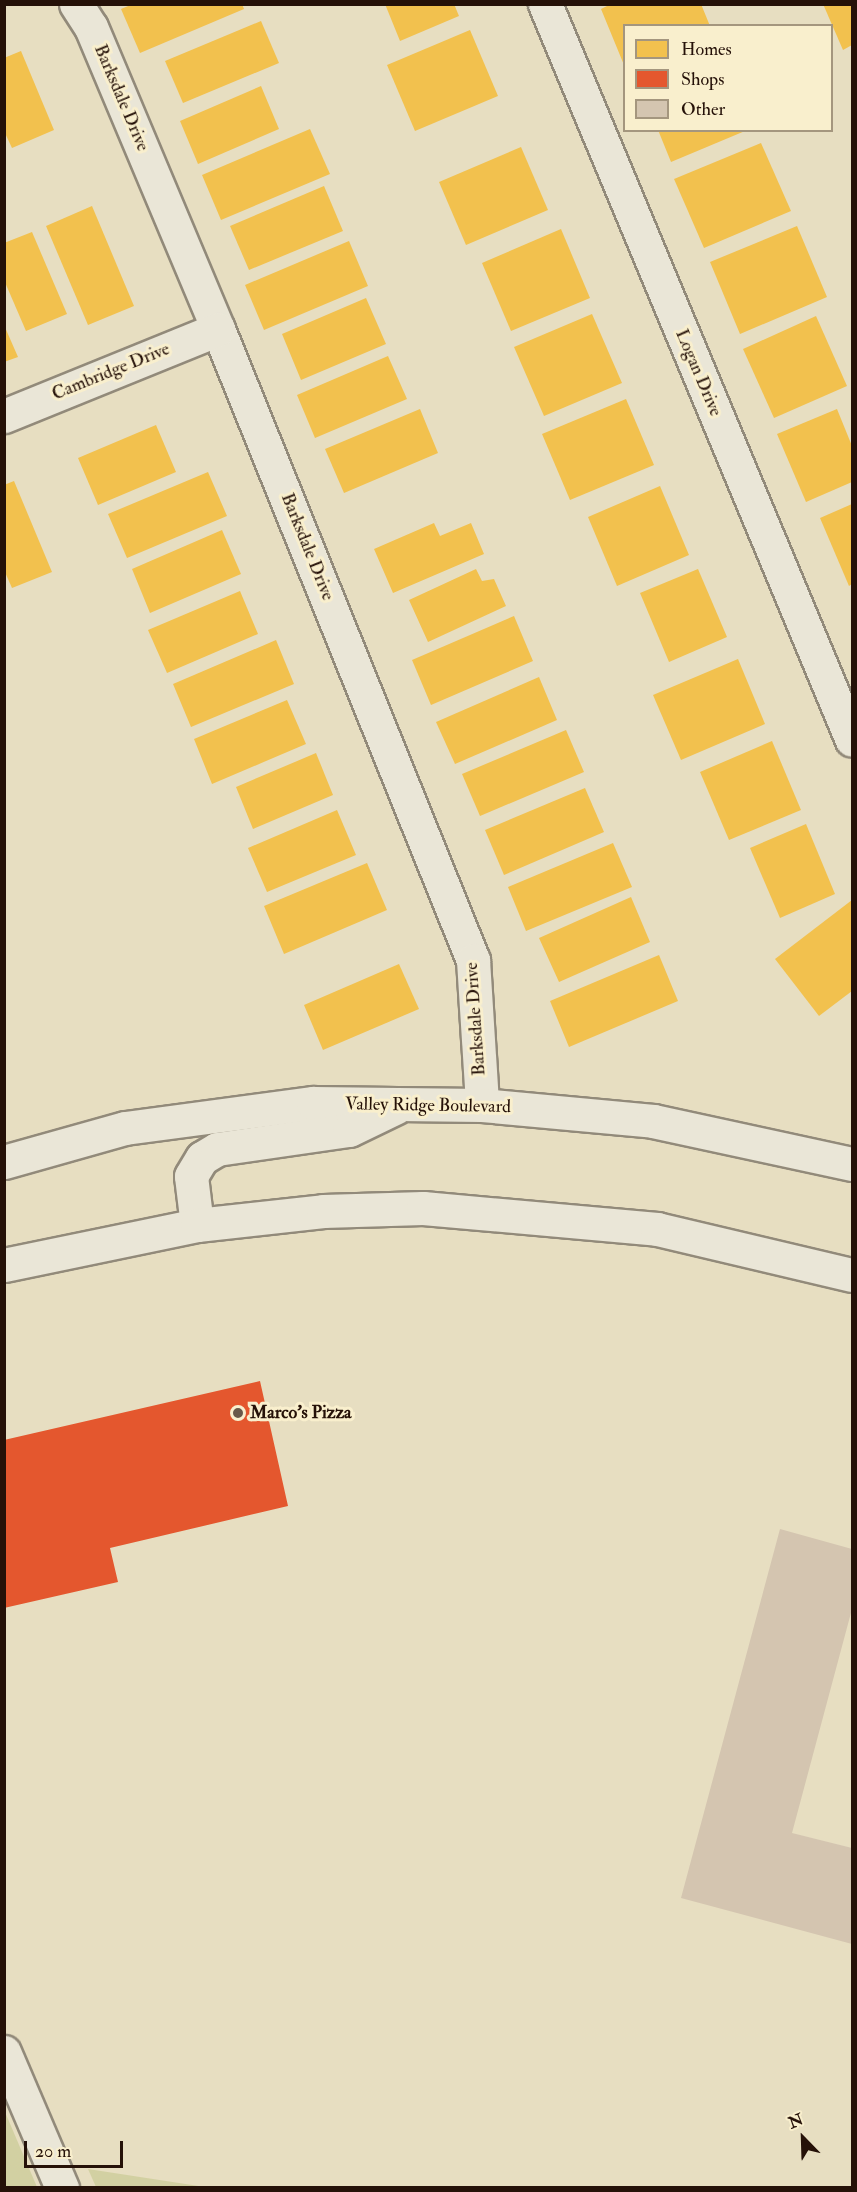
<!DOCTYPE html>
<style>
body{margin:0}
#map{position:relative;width:857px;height:2192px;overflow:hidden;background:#e7dec1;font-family:"IM FELL Double Pica",serif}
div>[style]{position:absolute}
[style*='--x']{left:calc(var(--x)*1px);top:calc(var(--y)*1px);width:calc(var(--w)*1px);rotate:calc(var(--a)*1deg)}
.green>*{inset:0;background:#d2d0a2}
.homes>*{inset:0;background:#f2c14e}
.shops>*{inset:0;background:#e4572e}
.building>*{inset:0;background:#d4c5b0}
.roads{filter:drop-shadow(2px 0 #928a7a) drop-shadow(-2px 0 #928a7a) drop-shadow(0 2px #928a7a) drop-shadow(0 -2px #928a7a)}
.street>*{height:33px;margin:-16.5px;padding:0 16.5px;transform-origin:16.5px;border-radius:16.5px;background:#eae6d7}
.secondary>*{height:33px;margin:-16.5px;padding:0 16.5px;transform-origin:16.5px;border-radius:16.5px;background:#eae6d7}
.dots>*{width:16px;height:16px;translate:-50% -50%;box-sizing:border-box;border:3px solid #f9efcd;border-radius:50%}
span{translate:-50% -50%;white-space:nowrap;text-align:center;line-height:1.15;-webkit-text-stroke:6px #f9efcd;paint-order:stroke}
.street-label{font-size:18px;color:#251108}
.poi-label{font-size:18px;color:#251108;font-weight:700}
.left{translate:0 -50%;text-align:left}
.frame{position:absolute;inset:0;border:6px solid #251108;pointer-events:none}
.legend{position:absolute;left:623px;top:24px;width:210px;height:108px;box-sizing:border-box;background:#f9efcd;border:2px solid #a4967e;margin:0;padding:8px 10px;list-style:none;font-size:18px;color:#251108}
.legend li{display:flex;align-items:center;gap:12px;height:30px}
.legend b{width:30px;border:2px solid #a4967e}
.north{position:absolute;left:773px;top:2108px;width:60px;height:60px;-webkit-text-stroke:4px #f9efcd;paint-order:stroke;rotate:337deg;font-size:16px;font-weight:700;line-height:24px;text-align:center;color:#251108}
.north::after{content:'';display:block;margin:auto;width:21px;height:27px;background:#251108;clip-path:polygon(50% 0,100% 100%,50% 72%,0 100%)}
.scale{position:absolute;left:24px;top:2141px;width:99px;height:27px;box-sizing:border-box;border:3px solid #251108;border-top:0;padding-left:8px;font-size:18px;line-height:21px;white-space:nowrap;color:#251108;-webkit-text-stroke:4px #f9efcd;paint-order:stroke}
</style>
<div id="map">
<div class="green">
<div style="clip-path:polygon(5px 2112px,37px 2187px,5px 2187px)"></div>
<div style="clip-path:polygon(88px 2169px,205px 2187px,96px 2187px)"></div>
</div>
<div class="homes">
<div style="clip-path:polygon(133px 4px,242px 4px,244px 9px,140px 53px,121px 9px)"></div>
<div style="clip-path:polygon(385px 4px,454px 4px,459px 16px,400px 41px)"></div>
<div style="clip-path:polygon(611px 4px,701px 4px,710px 26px,624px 26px,624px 65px,601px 9px)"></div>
<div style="clip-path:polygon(823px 4px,852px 4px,852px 45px,843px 50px)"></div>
<div style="clip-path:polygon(261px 21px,279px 63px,183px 103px,165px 61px)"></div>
<div style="clip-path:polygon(470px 30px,498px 96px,415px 131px,387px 65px)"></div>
<div style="clip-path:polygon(21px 51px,54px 130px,12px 148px,4px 131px,4px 58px)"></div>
<div style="clip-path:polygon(261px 86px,279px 129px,198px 164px,180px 121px)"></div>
<div style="clip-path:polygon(310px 129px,330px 174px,221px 220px,202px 175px)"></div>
<div style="clip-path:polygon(658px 130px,745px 130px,745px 131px,671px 162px)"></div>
<div style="clip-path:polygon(761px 143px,791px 211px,704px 248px,674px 179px)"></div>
<div style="clip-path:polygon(521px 147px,548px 210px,466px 245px,439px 182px)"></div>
<div style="clip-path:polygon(324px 186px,343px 231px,249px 270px,230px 226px)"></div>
<div style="clip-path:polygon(92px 206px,134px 306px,88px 325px,46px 226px)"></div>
<div style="clip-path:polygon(797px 226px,827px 297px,740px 334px,710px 262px)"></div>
<div style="clip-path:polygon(561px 229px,590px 298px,511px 331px,482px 263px)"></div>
<div style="clip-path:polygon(32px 232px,67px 314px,26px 331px,4px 280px,4px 243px)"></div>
<div style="clip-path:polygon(349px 241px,368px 286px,264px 330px,245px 285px)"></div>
<div style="clip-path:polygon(366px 298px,386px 344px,301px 380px,282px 334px)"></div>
<div style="clip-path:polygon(592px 314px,622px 383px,544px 416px,514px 347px)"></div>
<div style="clip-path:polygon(816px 316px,847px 386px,774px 418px,743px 349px)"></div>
<div style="clip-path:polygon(4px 325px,18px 357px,4px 362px)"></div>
<div style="clip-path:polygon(388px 356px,407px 399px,315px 438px,297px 395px)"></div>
<div style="clip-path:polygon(626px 399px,654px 465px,570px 500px,542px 434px)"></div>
<div style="clip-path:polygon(420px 409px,438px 453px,344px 493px,325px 449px)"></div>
<div style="clip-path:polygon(837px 409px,852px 446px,852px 482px,806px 502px,777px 434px)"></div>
<div style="clip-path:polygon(156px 425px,176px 472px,98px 505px,78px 458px)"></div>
<div style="clip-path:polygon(208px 472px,227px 516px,127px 558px,108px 514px)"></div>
<div style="clip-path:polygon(14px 481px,52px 572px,12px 588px,4px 570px,4px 485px)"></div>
<div style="clip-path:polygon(660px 486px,689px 555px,617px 586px,588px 517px)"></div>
<div style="clip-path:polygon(852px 504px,852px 584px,849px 586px,820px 518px)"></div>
<div style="clip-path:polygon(434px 523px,440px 536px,471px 523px,484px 554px,393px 593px,374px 549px)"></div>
<div style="clip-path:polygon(222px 530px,241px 574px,150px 613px,132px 569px)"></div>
<div style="clip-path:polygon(476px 569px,482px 581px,494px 579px,506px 606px,428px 642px,409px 600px)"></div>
<div style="clip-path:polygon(698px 569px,727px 637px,669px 662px,640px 593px)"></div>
<div style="clip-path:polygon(240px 591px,258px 634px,167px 673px,148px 630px)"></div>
<div style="clip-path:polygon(514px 616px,533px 661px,431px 705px,412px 660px)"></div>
<div style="clip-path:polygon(276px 640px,294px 684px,191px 727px,173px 684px)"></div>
<div style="clip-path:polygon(738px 659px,765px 724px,681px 760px,653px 695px)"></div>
<div style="clip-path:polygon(539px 677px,557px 720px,455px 764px,436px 722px)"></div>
<div style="clip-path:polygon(287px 700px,306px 744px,212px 784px,194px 739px)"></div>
<div style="clip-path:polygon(566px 730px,584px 772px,480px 816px,462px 774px)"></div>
<div style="clip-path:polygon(772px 741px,801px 810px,729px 840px,700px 772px)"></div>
<div style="clip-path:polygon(316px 753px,333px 795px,253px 829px,236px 787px)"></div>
<div style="clip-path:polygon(585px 788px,604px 832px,504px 875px,485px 830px)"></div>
<div style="clip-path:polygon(337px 810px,356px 855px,267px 892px,248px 848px)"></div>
<div style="clip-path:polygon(806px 824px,835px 894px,780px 918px,750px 848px)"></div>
<div style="clip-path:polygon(613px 843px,632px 887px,526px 931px,508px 887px)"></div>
<div style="clip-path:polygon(367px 863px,387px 910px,284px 954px,264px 906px)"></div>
<div style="clip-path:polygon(631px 897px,650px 942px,559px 982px,539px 938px)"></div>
<div style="clip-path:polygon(852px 900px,852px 991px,819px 1016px,775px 959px)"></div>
<div style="clip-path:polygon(659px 955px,678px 1001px,569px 1047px,550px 1001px)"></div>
<div style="clip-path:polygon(399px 964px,419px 1009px,323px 1050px,304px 1005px)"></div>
</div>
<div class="shops">
<div style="clip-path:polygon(260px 1381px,288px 1506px,110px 1548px,118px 1582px,4px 1608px,4px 1440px)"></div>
</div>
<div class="building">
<div style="clip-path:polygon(780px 1529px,852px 1549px,852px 1609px,792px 1833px,852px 1848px,852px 1944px,681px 1898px)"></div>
</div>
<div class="roads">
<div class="street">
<div style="--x:76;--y:4;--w:27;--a:57"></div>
<div style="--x:91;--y:27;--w:328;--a:67.2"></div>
<div style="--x:218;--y:329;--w:681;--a:68"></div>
<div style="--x:473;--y:960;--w:145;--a:86.4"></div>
<div style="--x:545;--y:4;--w:797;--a:67.36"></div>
<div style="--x:4;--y:416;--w:231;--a:-22.1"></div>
</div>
<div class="secondary">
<div style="--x:4;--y:1162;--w:126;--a:-15.7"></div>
<div style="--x:125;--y:1128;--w:190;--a:-7.6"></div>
<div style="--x:313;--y:1103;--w:169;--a:0.7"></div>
<div style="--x:482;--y:1105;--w:172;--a:5.3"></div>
<div style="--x:653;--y:1121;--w:204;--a:12.2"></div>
<div style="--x:197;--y:1225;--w:49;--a:-97"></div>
<div style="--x:191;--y:1176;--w:21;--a:-59"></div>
<div style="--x:202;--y:1158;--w:17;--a:-31"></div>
<div style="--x:217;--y:1149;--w:133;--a:-8.2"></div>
<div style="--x:349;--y:1130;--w:51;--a:-25.6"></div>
<div style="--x:4;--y:1265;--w:197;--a:-11.7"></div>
<div style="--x:197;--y:1225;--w:127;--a:-6.3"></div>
<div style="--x:323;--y:1211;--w:100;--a:-1.7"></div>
<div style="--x:423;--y:1208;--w:235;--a:5.1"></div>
<div style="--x:657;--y:1229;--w:200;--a:13.3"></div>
<div style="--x:4;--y:2052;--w:148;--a:66.9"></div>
</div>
</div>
<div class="dots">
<div style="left:238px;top:1413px;background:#695949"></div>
</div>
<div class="street-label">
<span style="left:121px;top:98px;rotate:67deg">Barksdale Drive</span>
<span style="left:111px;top:372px;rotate:-22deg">Cambridge Drive</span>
<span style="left:698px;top:373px;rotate:67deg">Logan Drive</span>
<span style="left:307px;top:547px;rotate:68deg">Barksdale Drive</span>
<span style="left:476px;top:1019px;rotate:-94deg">Barksdale Drive</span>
<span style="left:428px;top:1106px;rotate:1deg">Valley Ridge Boulevard</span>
</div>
<div class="poi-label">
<span class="left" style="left:250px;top:1413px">Marco's Pizza</span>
</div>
<div class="frame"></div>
<ul class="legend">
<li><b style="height:16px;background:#f2c14e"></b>Homes</li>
<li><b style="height:16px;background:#e4572e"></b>Shops</li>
<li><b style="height:16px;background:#d4c5b0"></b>Other</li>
</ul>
<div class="north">N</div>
<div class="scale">20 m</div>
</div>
